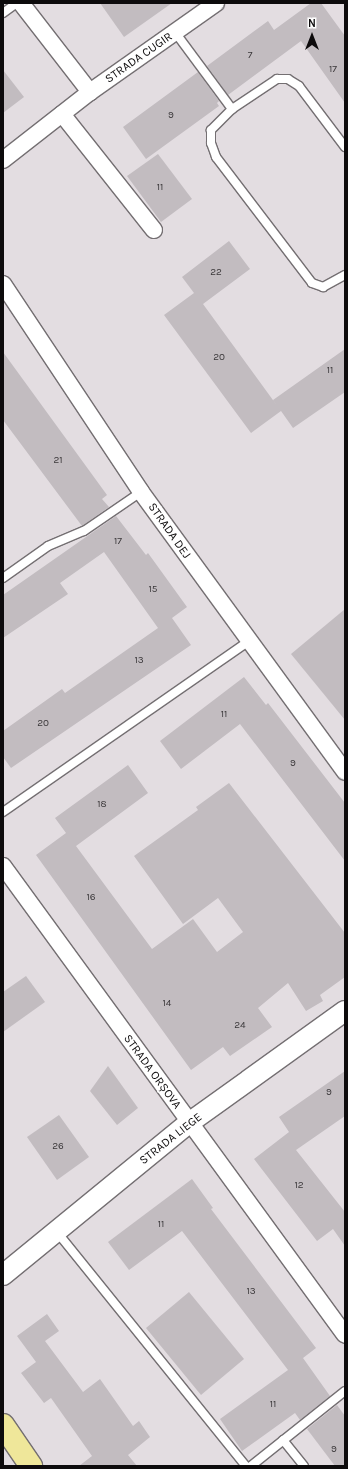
<!DOCTYPE html>
<meta charset="utf-8">
<style>
body{margin:0}
#map{position:relative;width:348px;height:1469px;overflow:hidden;background:#e3dde1;font-family:Karla,sans-serif}
div>[style]{position:absolute}
[style*='--x']{left:calc(var(--x)*1px);top:calc(var(--y)*1px);width:calc(var(--w)*1px);rotate:calc(var(--a)*1deg)}
.building>*{inset:0;background:#c2bcc0}
.roads{filter:drop-shadow(1px 0 #746f72) drop-shadow(-1px 0 #746f72) drop-shadow(0 1px #746f72) drop-shadow(0 -1px #746f72)}
.service>*{height:8px;margin:-4px;padding:0 4px;transform-origin:4px;border-radius:4px;background:#fff}
.minor>*{height:16px;margin:-8px;padding:0 8px;transform-origin:8px;border-radius:8px;background:#fff}
.tertiary>*{height:20px;margin:-10px;padding:0 10px;transform-origin:10px;border-radius:10px;background:#fff}
.primary>*{height:22px;margin:-11px;padding:0 11px;transform-origin:11px;border-radius:11px;background:#efe79a}
span{translate:-50% -50%;white-space:nowrap;text-align:center;line-height:1.15;-webkit-text-stroke:3.5px #fff;paint-order:stroke}
.number-label{font-size:10px;color:#3a3739}
.number-label span{-webkit-text-stroke-width:0}
.street-label{font-size:12px;color:#0d0b0c}
.frame{position:absolute;inset:0;border:4px solid #0d0b0c;pointer-events:none}
.north{position:absolute;left:292px;top:16px;width:40px;height:40px;-webkit-text-stroke:3px #fff;paint-order:stroke;rotate:0deg;font-size:11px;font-weight:700;line-height:16px;text-align:center;color:#0d0b0c}
.north::after{content:'';display:block;margin:auto;width:14px;height:18px;background:#0d0b0c;clip-path:polygon(50% 0,100% 100%,50% 72%,0 100%)}
</style>
<div id="map">
<div class="building">
<div style="clip-path:polygon(100px 3px,172px 3px,124px 37px)"></div>
<div style="clip-path:polygon(311px 3px,321px 3px,345px 36px,345px 103px,301px 41px,228px 95px,207px 66px,268px 21px,274px 30px)"></div>
<div style="clip-path:polygon(3px 70px,24px 97px,3px 113px)"></div>
<div style="clip-path:polygon(198px 72px,219px 101px,217px 103px,219px 106px,146px 159px,123px 127px)"></div>
<div style="clip-path:polygon(158px 154px,192px 199px,161px 222px,127px 176px)"></div>
<div style="clip-path:polygon(229px 241px,250px 269px,203px 304px,278px 407px,273px 400px,345px 349px,345px 392px,293px 428px,281px 411px,251px 433px,164px 315px,194px 293px,182px 277px)"></div>
<div style="clip-path:polygon(3px 352px,107px 495px,102px 499px,109px 507px,82px 526px,3px 420px)"></div>
<div style="clip-path:polygon(116px 516px,146px 555px,148px 553px,187px 607px,172px 618px,191px 645px,11px 768px,3px 757px,3px 731px,62px 689px,65px 693px,158px 628px,104px 552px,60px 583px,68px 594px,3px 638px,3px 595px)"></div>
<div style="clip-path:polygon(345px 609px,345px 720px,291px 654px)"></div>
<div style="clip-path:polygon(244px 677px,266px 705px,268px 703px,345px 803px,345px 861px,240px 724px,181px 769px,160px 741px)"></div>
<div style="clip-path:polygon(128px 765px,148px 793px,76px 846px,152px 949px,193px 919px,217px 952px,243px 932px,218px 898px,183px 924px,134px 856px,198px 810px,196px 807px,229px 783px,345px 933px,345px 977px,320px 995px,323px 1001px,306px 1011px,288px 983px,258px 1008px,272px 1027px,230px 1056px,223px 1047px,191px 1070px,36px 855px,66px 833px,55px 818px)"></div>
<div style="clip-path:polygon(26px 976px,45px 1002px,3px 1032px,3px 992px)"></div>
<div style="clip-path:polygon(108px 1066px,138px 1108px,117px 1125px,90px 1091px)"></div>
<div style="clip-path:polygon(345px 1071px,345px 1116px,296px 1150px,345px 1212px,345px 1246px,333px 1229px,317px 1241px,254px 1159px,289px 1132px,279px 1117px)"></div>
<div style="clip-path:polygon(59px 1115px,89px 1157px,57px 1180px,27px 1137px)"></div>
<div style="clip-path:polygon(192px 1179px,213px 1208px,211px 1209px,316px 1348px,303px 1358px,330px 1396px,300px 1420px,295px 1413px,242px 1451px,220px 1419px,288px 1370px,182px 1231px,129px 1270px,108px 1242px)"></div>
<div style="clip-path:polygon(189px 1292px,244px 1359px,201px 1395px,146px 1328px)"></div>
<div style="clip-path:polygon(47px 1314px,59px 1331px,45px 1341px,83px 1392px,100px 1379px,133px 1426px,139px 1421px,150px 1437px,128px 1455px,137px 1466px,79px 1466px,92px 1456px,51px 1398px,44px 1403px,21px 1373px,36px 1362px,17px 1336px)"></div>
<div style="clip-path:polygon(337px 1405px,345px 1416px,345px 1466px,335px 1466px,307px 1429px)"></div>
</div>
<div class="roads">
<div class="service">
<div style="--x:3;--y:13;--w:17;--a:-36"></div>
<div style="--x:175;--y:32;--w:96;--a:53.5"></div>
<div style="--x:345;--y:147;--w:76;--a:-127"></div>
<div style="--x:299;--y:86;--w:13;--a:-148"></div>
<div style="--x:288;--y:79;--w:11;--a:180"></div>
<div style="--x:277;--y:79;--w:54;--a:146.3"></div>
<div style="--x:232;--y:109;--w:30;--a:135"></div>
<div style="--x:211;--y:130;--w:13;--a:90"></div>
<div style="--x:211;--y:143;--w:15;--a:70"></div>
<div style="--x:216;--y:157;--w:158;--a:52.7"></div>
<div style="--x:312;--y:283;--w:12;--a:20"></div>
<div style="--x:323;--y:287;--w:25;--a:-29"></div>
<div style="--x:3;--y:578;--w:55;--a:-35.4"></div>
<div style="--x:48;--y:546;--w:39;--a:-23"></div>
<div style="--x:84;--y:531;--w:69;--a:-34.4"></div>
<div style="--x:3;--y:812;--w:298;--a:-34.8"></div>
<div style="--x:57;--y:1232;--w:301;--a:51.1"></div>
<div style="--x:283;--y:1440;--w:33;--a:51"></div>
<div style="--x:251;--y:1466;--w:120;--a:-38.6"></div>
</div>
<div class="minor">
<div style="--x:21;--y:3;--w:113;--a:52.2"></div>
<div style="--x:62;--y:114;--w:148;--a:51.6"></div>
<div style="--x:3;--y:160;--w:110;--a:-38"></div>
<div style="--x:90;--y:92;--w:154;--a:-35.2"></div>
<div style="--x:3;--y:284;--w:250;--a:56.4"></div>
<div style="--x:141;--y:492;--w:346;--a:53.9"></div>
<div style="--x:3;--y:866;--w:580;--a:53.9"></div>
</div>
<div class="tertiary">
<div style="--x:3;--y:1275;--w:240;--a:-39.3"></div>
<div style="--x:189;--y:1123;--w:192;--a:-35.7"></div>
</div>
<div class="primary">
<div style="--x:3;--y:1425;--w:50;--a:55.7"></div>
</div>
</div>
<div class="number-label">
<span style="left:250px;top:56px">7</span>
<span style="left:333px;top:70px">17</span>
<span style="left:171px;top:116px">9</span>
<span style="left:160px;top:188px">11</span>
<span style="left:216px;top:273px">22</span>
<span style="left:219px;top:358px">20</span>
<span style="left:330px;top:371px">11</span>
<span style="left:58px;top:461px">21</span>
<span style="left:118px;top:542px">17</span>
<span style="left:153px;top:590px">15</span>
<span style="left:139px;top:661px">13</span>
<span style="left:224px;top:715px">11</span>
<span style="left:43px;top:724px">20</span>
<span style="left:293px;top:764px">9</span>
<span style="left:102px;top:805px">18</span>
<span style="left:91px;top:898px">16</span>
<span style="left:167px;top:1004px">14</span>
<span style="left:240px;top:1026px">24</span>
<span style="left:329px;top:1093px">9</span>
<span style="left:58px;top:1147px">26</span>
<span style="left:299px;top:1186px">12</span>
<span style="left:161px;top:1225px">11</span>
<span style="left:251px;top:1292px">13</span>
<span style="left:273px;top:1405px">11</span>
<span style="left:334px;top:1450px">9</span>
</div>
<div class="street-label">
<span style="left:139px;top:58px;rotate:-35deg">STRADA CUGIR</span>
<span style="left:169px;top:531px;rotate:55deg">STRADA DEJ</span>
<span style="left:152px;top:1072px;rotate:54deg">STRADA ORȘOVA</span>
<span style="left:171px;top:1139px;rotate:-38deg">STRADA LIEGE</span>
</div>
<div class="frame"></div>
<div class="north">N</div>
</div>
